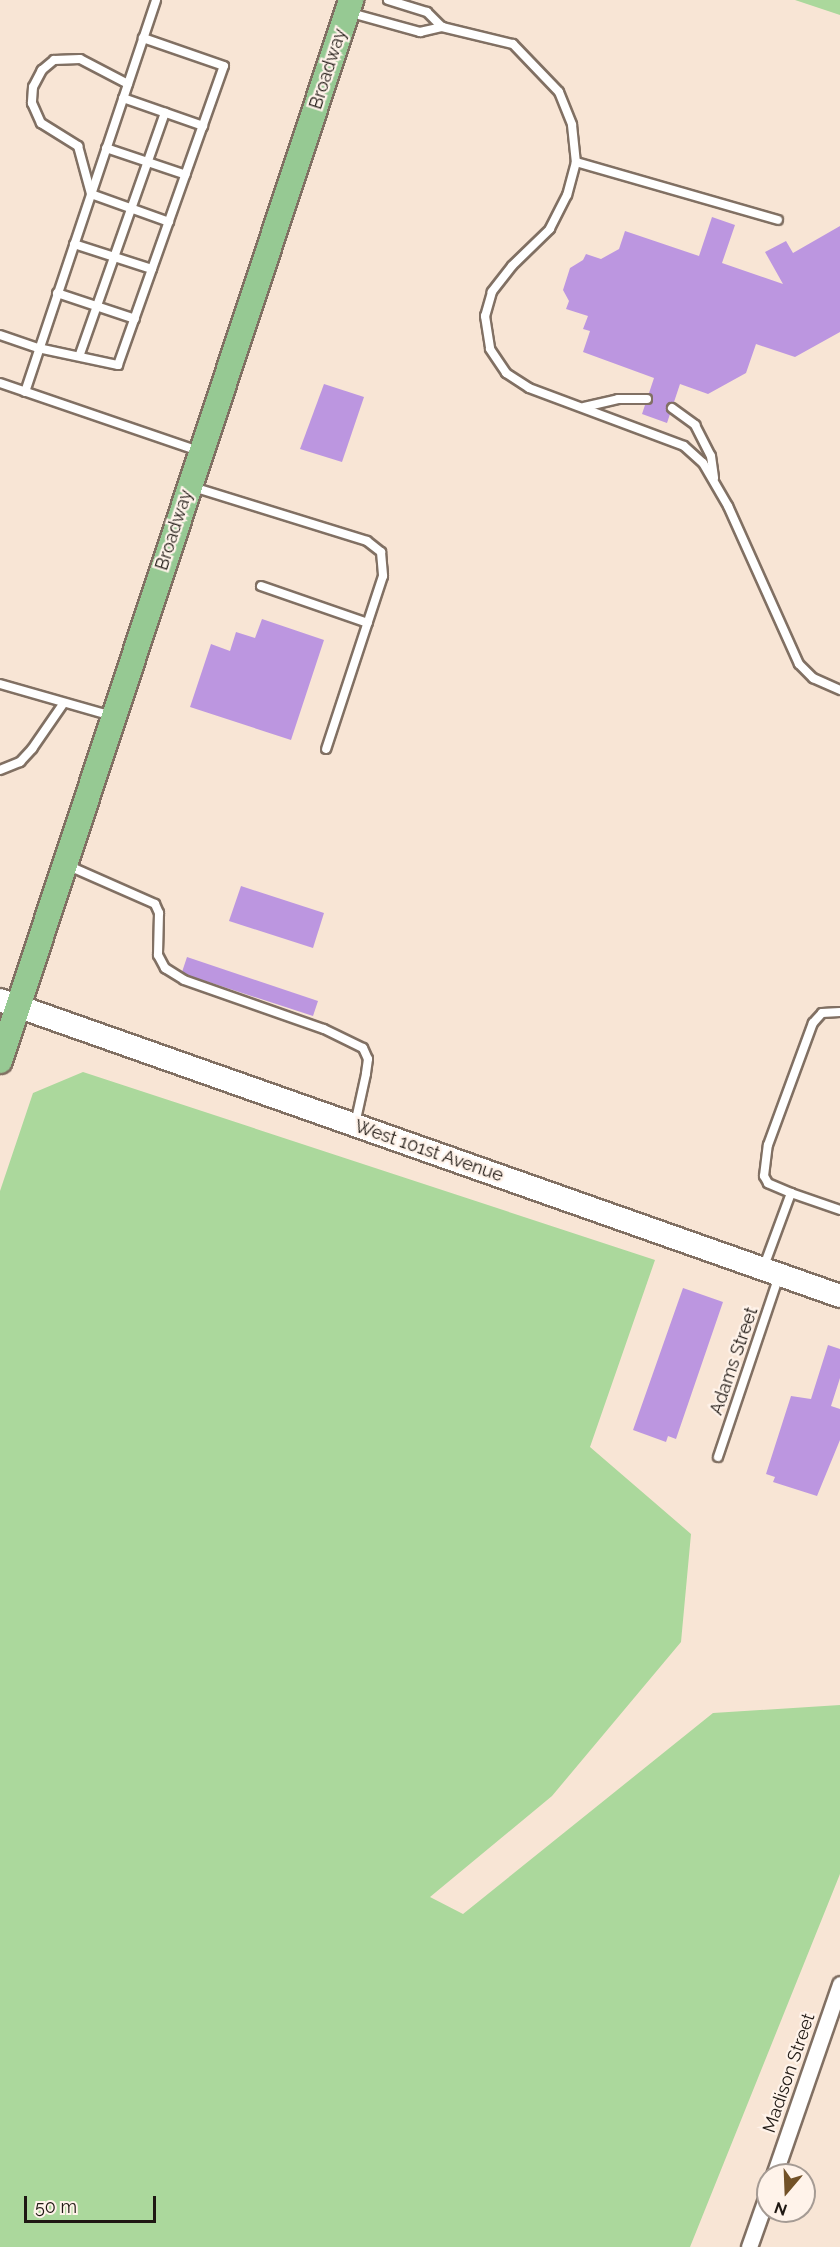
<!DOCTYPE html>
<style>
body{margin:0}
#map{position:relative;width:840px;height:2247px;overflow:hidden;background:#f8e5d5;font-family:Raleway,sans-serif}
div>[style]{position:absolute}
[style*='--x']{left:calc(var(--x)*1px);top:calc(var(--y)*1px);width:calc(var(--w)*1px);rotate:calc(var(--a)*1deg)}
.green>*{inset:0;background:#abd89c}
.building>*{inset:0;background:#bc96e0}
.roads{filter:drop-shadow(2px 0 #817063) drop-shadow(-2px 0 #817063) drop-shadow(0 2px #817063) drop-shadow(0 -2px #817063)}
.lane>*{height:8px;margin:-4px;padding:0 4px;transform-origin:4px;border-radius:4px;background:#fff}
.street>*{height:15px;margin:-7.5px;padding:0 7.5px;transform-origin:7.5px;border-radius:7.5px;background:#fff}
.secondary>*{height:22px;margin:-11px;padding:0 11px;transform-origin:11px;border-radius:11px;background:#fff}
.primary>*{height:24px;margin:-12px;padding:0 12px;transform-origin:12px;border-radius:12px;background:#96c993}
span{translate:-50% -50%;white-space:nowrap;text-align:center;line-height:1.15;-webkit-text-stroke:4.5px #fff3ea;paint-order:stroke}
.street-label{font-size:18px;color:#1f1813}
.north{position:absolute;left:756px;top:2163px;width:60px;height:60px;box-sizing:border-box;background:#fff3ea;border:2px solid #a59b94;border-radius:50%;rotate:199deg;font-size:16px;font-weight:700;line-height:24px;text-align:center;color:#1f1813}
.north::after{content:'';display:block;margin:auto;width:21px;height:27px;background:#725127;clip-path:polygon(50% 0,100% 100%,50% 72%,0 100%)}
.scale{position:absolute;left:24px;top:2196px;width:132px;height:27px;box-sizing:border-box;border:3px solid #1f1813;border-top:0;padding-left:8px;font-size:18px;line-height:21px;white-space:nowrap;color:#1f1813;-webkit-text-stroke:4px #fff3ea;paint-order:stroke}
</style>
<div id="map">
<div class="green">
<div style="clip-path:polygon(795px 0,840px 0,840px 15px)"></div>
<div style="clip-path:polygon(83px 1072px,655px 1260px,590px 1447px,691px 1534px,681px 1642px,552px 1796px,430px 1897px,463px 1914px,713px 1713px,840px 1705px,840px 1874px,690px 2247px,0 2247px,0 1191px,33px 1093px)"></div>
</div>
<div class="building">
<div style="clip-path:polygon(712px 217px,735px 225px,722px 263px,783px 284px,765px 252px,786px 241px,793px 253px,840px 226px,840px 332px,795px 357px,756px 344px,746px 373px,708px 394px,680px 384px,674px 402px,666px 407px,670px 414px,667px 423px,642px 414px,645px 405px,652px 401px,649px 393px,654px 378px,583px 352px,590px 331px,583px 329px,588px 316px,566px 309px,569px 301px,563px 290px,570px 268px,583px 260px,586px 254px,601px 259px,619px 249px,625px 231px,699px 256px)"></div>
<div style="clip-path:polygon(324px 384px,364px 397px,342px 462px,300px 449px)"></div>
<div style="clip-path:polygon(262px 619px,324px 640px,291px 740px,190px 707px,211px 644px,230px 651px,236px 632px,255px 638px)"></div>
<div style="clip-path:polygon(241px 886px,324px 913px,313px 948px,229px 921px)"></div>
<div style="clip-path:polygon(187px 957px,318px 1001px,313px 1016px,187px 975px,182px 972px)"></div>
<div style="clip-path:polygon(683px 1288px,723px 1302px,676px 1439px,668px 1436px,666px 1442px,633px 1430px)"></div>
<div style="clip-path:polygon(828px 1345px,840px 1349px,840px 1378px,831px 1406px,840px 1409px,840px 1440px,817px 1496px,773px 1482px,775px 1477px,766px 1474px,791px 1396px,811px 1399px)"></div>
</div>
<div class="roads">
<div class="lane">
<div style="--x:388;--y:0;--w:41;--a:17.1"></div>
<div style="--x:427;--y:12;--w:21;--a:45"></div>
<div style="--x:351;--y:13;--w:72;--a:15.4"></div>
<div style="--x:420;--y:32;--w:23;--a:-13"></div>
<div style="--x:442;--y:27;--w:73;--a:13.5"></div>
<div style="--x:513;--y:44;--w:66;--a:46.2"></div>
<div style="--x:559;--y:92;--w:35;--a:68"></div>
<div style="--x:572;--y:125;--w:37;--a:84"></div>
<div style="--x:576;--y:162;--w:34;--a:105"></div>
<div style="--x:567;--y:195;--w:38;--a:117"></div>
<div style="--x:550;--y:229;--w:53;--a:135.8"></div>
<div style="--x:512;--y:266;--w:33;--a:128"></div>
<div style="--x:492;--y:292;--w:25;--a:106"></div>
<div style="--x:485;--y:316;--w:33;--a:81"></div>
<div style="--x:490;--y:349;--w:29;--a:56"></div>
<div style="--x:506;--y:373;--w:27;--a:33"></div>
<div style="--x:529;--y:388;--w:165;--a:20.5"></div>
<div style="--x:684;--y:446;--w:25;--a:42"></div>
<div style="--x:703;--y:463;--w:50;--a:59.8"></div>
<div style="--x:728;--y:506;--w:173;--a:65.8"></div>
<div style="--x:799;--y:664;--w:20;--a:45"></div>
<div style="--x:813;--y:678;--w:30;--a:24"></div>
<div style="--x:128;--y:84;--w:54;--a:-152.5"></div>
<div style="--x:80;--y:59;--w:26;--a:178"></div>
<div style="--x:54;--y:60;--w:16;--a:140"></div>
<div style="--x:42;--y:70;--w:19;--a:118"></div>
<div style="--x:33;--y:87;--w:16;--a:94"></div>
<div style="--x:32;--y:103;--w:22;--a:66"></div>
<div style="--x:41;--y:123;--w:44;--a:31.9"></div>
<div style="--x:78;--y:146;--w:50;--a:74.8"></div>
<div style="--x:91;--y:194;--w:83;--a:19.7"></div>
<div style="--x:123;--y:98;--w:85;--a:19.3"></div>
<div style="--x:106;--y:148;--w:84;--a:18.6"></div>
<div style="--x:576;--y:162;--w:210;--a:16"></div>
<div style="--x:74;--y:244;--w:82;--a:17.8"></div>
<div style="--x:57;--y:293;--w:82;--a:18.4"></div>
<div style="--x:0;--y:335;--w:40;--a:18.9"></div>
<div style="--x:38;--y:348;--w:82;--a:12"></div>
<div style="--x:118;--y:365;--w:317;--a:-70.5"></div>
<div style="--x:224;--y:66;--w:86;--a:-160.9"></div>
<div style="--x:80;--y:354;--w:256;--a:-70.6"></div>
<div style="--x:0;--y:383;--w:210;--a:18.9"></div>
<div style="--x:25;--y:392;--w:413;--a:-71.5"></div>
<div style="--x:584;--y:407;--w:35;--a:-13"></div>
<div style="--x:618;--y:399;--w:29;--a:0"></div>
<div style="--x:672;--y:408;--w:29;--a:36"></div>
<div style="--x:695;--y:425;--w:35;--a:63"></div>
<div style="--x:711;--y:456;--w:22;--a:82"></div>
<div style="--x:193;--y:487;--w:182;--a:17.2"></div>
<div style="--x:367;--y:541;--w:18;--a:38"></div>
<div style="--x:381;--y:552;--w:24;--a:85"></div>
<div style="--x:383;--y:576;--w:182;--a:108.2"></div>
<div style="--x:261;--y:586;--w:113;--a:19.1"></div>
<div style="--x:0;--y:684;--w:116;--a:15.9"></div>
<div style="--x:0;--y:770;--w:22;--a:-22"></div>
<div style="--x:20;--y:762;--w:18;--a:-47"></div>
<div style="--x:32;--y:749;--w:55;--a:-55.4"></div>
<div style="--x:69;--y:866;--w:94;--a:23.8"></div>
<div style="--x:155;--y:904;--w:10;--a:66"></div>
<div style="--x:159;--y:913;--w:42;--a:91.4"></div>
<div style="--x:158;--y:955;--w:15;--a:62"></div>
<div style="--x:165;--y:968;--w:22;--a:32"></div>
<div style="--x:184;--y:980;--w:148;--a:19.3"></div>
<div style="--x:324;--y:1029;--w:43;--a:26"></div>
<div style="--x:363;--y:1048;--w:12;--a:66"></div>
<div style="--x:368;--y:1059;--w:15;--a:98"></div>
<div style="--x:366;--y:1074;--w:51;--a:102.4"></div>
<div style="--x:791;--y:1193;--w:25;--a:-157"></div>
<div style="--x:768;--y:1183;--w:8;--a:-120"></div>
<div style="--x:764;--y:1176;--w:31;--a:-83"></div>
<div style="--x:768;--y:1145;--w:130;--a:-69.8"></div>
<div style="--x:813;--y:1023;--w:13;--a:-48"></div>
<div style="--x:822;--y:1013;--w:18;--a:-3"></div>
<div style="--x:764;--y:1266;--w:78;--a:-69.7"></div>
<div style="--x:791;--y:1193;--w:52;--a:19.1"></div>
<div style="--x:718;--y:1457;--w:191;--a:-71.4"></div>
</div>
<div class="street">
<div style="--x:774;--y:2175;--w:202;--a:-70.9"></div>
<div style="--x:749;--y:2247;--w:57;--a:-70.6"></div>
</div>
<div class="secondary">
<div style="--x:0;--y:1000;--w:891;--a:19.41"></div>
</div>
<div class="primary">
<div style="--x:0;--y:1061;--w:1118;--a:-71.69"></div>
</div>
</div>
<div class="street-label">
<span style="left:328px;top:69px;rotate:-72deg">Broadway</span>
<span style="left:174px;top:530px;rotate:-72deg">Broadway</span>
<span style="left:429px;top:1151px;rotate:19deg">West 101st Avenue</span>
<span style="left:734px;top:1361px;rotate:-71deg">Adams Street</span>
<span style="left:789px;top:2073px;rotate:-71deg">Madison Street</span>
</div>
<div class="north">N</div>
<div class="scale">50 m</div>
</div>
